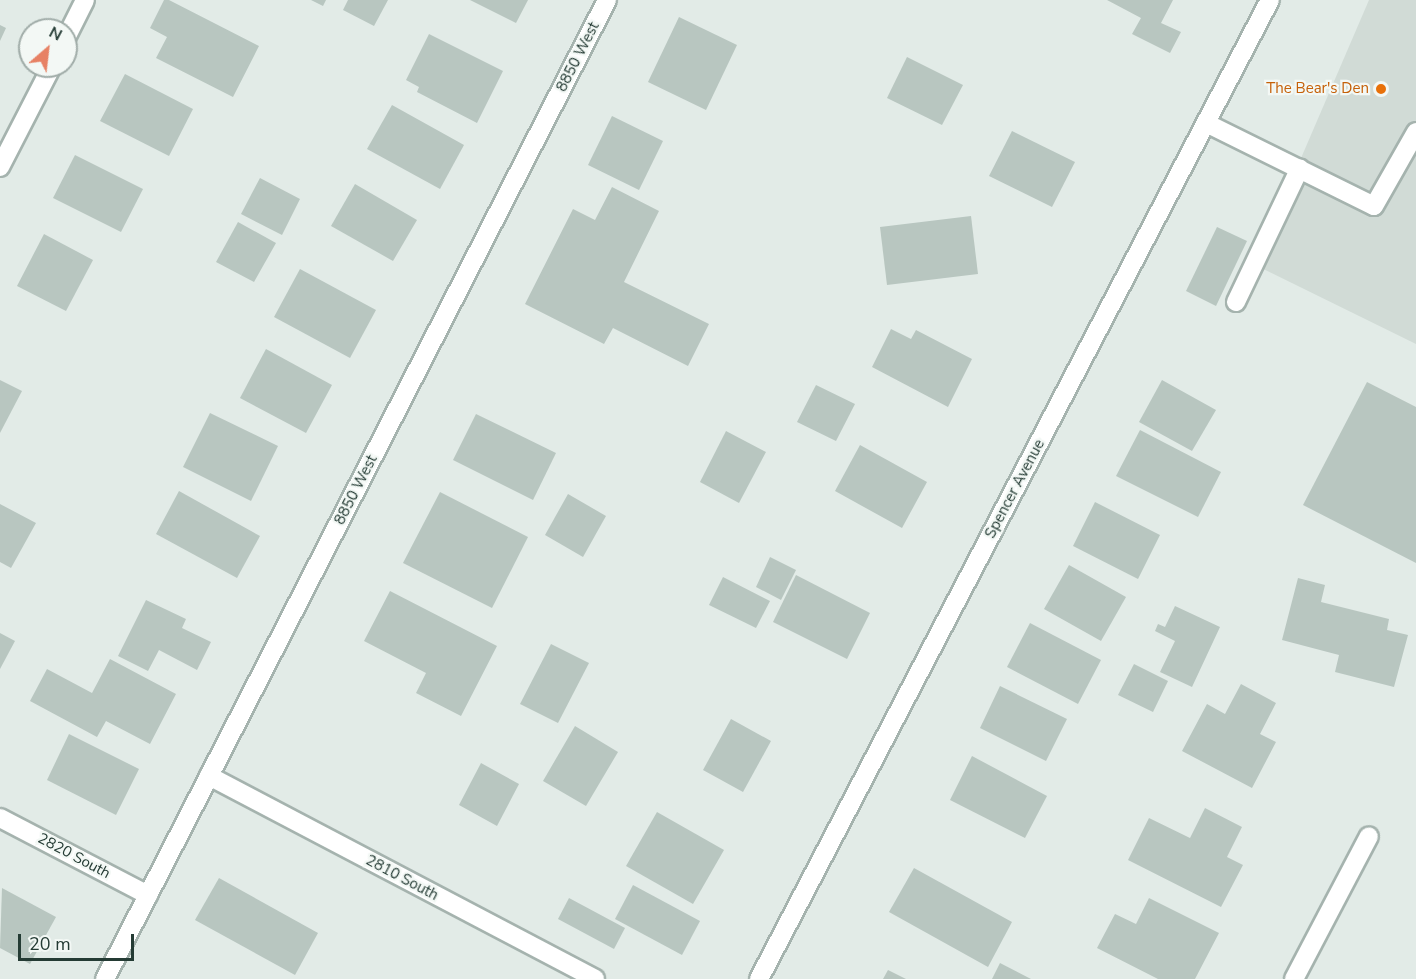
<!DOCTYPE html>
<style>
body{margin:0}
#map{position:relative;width:1416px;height:979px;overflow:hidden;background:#e2ebe7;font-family:"Nunito Sans",sans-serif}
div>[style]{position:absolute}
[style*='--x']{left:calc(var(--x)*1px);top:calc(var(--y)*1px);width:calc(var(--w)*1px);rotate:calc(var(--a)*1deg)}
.built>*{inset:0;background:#d1dbd6}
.building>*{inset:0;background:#b8c6c0}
.roads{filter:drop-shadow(2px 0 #a5b3ae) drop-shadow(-2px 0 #a5b3ae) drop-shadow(0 2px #a5b3ae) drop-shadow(0 -2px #a5b3ae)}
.minor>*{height:18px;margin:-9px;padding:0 9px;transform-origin:9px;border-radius:9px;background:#fff}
.dots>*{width:16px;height:16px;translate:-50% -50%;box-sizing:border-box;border:3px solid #f3f8f5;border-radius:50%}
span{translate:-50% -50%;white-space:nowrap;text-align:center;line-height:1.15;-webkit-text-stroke:4.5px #f3f8f5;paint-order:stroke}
.street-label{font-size:15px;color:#243b34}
.food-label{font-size:15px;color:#c56008}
.right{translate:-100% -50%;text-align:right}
.north{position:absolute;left:18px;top:18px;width:60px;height:60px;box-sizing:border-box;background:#f3f8f5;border:2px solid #a0aca8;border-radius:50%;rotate:28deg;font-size:16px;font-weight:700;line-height:24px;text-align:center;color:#243b34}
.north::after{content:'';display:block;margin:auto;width:21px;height:27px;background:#e78164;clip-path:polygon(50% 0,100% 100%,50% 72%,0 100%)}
.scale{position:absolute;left:18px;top:934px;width:116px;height:27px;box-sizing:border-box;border:3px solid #243b34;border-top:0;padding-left:8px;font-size:18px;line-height:21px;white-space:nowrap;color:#243b34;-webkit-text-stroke:4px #f3f8f5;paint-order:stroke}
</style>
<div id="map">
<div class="built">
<div style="clip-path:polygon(1369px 0,1416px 0,1416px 344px,1255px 265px)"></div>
</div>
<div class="building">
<div style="clip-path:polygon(164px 0,169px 0,259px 46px,233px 97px,156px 58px,167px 37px,150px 28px)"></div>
<div style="clip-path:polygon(311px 0,326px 0,323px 6px)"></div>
<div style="clip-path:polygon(348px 0,388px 0,374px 26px,343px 10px)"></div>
<div style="clip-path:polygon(470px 0,528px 0,516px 23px)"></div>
<div style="clip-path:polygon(1107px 0,1173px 0,1161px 23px,1181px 32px,1170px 53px,1132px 34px,1141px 18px)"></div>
<div style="clip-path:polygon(679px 17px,737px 45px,706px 110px,648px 82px)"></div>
<div style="clip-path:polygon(0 25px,6px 28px,0 41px)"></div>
<div style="clip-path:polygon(429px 34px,503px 71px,477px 123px,417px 92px,419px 87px,406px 80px)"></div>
<div style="clip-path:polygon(907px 57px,963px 85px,942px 125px,887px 98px)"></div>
<div style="clip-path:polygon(125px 74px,193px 109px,169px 156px,100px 121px)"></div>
<div style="clip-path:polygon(392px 105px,464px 145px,440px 189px,367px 149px)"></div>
<div style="clip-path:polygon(612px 116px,663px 141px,639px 190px,588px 165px)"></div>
<div style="clip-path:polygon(1012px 131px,1075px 162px,1052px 207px,989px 176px)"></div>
<div style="clip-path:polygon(75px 155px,143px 189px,121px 232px,53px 198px)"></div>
<div style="clip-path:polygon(260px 178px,300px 199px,282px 235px,241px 214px)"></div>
<div style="clip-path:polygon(355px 184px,417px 220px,393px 261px,331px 226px)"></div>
<div style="clip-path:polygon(612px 187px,659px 211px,624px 282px,709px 324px,688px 366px,613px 328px,604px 344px,525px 304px,573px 209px,595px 220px)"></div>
<div style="clip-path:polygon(971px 216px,978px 274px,887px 285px,880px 227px)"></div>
<div style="clip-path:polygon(238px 222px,276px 243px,254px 282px,216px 262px)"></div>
<div style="clip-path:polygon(1217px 227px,1247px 241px,1216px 306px,1186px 291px)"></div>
<div style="clip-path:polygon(44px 234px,93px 260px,66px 311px,17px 286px)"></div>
<div style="clip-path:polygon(300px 269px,376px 310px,350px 358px,274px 317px)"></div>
<div style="clip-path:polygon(891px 329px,911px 339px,916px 330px,972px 359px,948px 407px,872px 367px)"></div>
<div style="clip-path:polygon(266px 349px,332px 385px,306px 433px,240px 398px)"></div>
<div style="clip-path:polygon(0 380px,22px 391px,0 433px)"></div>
<div style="clip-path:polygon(1162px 380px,1216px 410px,1192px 451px,1139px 422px)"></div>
<div style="clip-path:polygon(1367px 382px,1416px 407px,1416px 563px,1303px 505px)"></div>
<div style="clip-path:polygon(816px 385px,855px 404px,836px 441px,797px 422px)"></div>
<div style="clip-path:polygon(210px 413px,278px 446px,251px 501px,183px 467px)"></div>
<div style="clip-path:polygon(476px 414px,556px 453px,533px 500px,453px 460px)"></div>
<div style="clip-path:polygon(1140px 430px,1221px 472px,1198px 517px,1116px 476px)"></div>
<div style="clip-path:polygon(726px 431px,766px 452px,739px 503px,700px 482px)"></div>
<div style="clip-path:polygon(860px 445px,927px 482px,902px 528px,835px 491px)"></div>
<div style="clip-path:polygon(179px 491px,260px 536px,237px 578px,156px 534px)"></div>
<div style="clip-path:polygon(440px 492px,528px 537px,492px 608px,403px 563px)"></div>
<div style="clip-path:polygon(568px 494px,606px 516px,583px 557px,545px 535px)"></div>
<div style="clip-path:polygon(1095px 502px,1160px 535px,1138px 579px,1073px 546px)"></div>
<div style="clip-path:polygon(0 504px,36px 523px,11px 568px,0 562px)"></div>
<div style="clip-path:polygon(770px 557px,796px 570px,781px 600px,756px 587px)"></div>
<div style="clip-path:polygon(1069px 565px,1126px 597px,1101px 641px,1044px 609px)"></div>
<div style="clip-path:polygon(796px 575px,870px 613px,847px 659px,773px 622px)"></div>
<div style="clip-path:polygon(723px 577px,770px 601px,756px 628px,709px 605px)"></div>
<div style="clip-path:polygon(1298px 578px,1325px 585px,1321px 602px,1389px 619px,1387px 630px,1408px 635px,1394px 687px,1335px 672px,1339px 655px,1282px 640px)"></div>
<div style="clip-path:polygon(390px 591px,497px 646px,461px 716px,416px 693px,426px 673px,364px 641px)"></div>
<div style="clip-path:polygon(146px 600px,186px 619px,182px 628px,211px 642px,197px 670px,159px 650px,148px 671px,118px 656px)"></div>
<div style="clip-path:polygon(1175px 606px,1220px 627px,1192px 687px,1160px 672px,1175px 641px,1155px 631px,1158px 624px,1165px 627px)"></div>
<div style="clip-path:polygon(1030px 623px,1101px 660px,1078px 704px,1007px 667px)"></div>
<div style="clip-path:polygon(0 633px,15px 641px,0 669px)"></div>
<div style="clip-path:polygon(551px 644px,589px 663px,558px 723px,520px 704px)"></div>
<div style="clip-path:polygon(110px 659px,176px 694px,150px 744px,106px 721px,97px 737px,30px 701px,47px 669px,92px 693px)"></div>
<div style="clip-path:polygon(1134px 664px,1168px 681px,1153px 712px,1118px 695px)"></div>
<div style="clip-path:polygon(1241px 684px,1276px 703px,1260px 734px,1276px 742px,1252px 788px,1182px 751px,1207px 704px,1225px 714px)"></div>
<div style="clip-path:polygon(1000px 686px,1067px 719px,1046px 761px,980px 728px)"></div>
<div style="clip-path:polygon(731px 719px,771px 741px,743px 792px,703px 770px)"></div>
<div style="clip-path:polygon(575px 726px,618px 752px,586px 806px,543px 781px)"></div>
<div style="clip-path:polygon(69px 734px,139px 769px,116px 815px,47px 780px)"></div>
<div style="clip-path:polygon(972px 756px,1047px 796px,1025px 838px,950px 800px)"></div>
<div style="clip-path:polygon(481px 763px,519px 784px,497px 826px,459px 805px)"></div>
<div style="clip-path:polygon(1205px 808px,1242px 827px,1227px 857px,1243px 865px,1221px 907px,1128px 860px,1149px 818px,1190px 838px)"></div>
<div style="clip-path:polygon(657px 812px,724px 850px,693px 904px,626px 866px)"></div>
<div style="clip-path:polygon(914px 868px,1012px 922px,988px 967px,889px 912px)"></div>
<div style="clip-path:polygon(219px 878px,318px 933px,295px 975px,195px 920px)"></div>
<div style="clip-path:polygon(633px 885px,700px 921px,682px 955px,615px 919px)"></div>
<div style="clip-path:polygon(2px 888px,56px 917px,30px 964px,0 948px)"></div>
<div style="clip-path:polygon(569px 898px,625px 928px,614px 949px,558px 919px)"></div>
<div style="clip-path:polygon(1149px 898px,1219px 933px,1195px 979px,1158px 979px,1097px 948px,1115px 914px,1136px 924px)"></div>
<div style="clip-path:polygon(1000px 963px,1031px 979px,992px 979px)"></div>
<div style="clip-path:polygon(888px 970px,906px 979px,883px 979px)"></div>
</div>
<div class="roads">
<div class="minor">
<div style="--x:66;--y:38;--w:42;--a:-63.4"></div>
<div style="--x:1206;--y:123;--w:187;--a:26.3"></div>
<div style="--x:1374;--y:206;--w:85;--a:-60.4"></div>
<div style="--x:0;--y:167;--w:114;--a:-62.8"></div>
<div style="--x:1236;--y:302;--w:148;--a:-64.5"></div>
<div style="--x:209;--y:776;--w:436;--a:27.7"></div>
<div style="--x:0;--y:818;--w:167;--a:27.5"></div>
<div style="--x:105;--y:979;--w:1100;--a:-62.85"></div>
<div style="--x:759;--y:979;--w:1104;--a:-62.44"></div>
<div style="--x:1294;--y:979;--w:161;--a:-62.3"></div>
</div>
</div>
<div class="dots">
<div style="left:1381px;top:89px;background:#e8710a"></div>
</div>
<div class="street-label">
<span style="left:578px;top:57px;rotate:-63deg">8850 West</span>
<span style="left:1015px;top:489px;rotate:-62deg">Spencer Avenue</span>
<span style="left:356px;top:490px;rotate:-63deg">8850 West</span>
<span style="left:74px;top:856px;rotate:28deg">2820 South</span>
<span style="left:402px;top:878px;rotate:28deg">2810 South</span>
</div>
<div class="food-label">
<span class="right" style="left:1369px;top:89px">The Bear's Den</span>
</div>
<div class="north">N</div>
<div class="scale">20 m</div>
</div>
